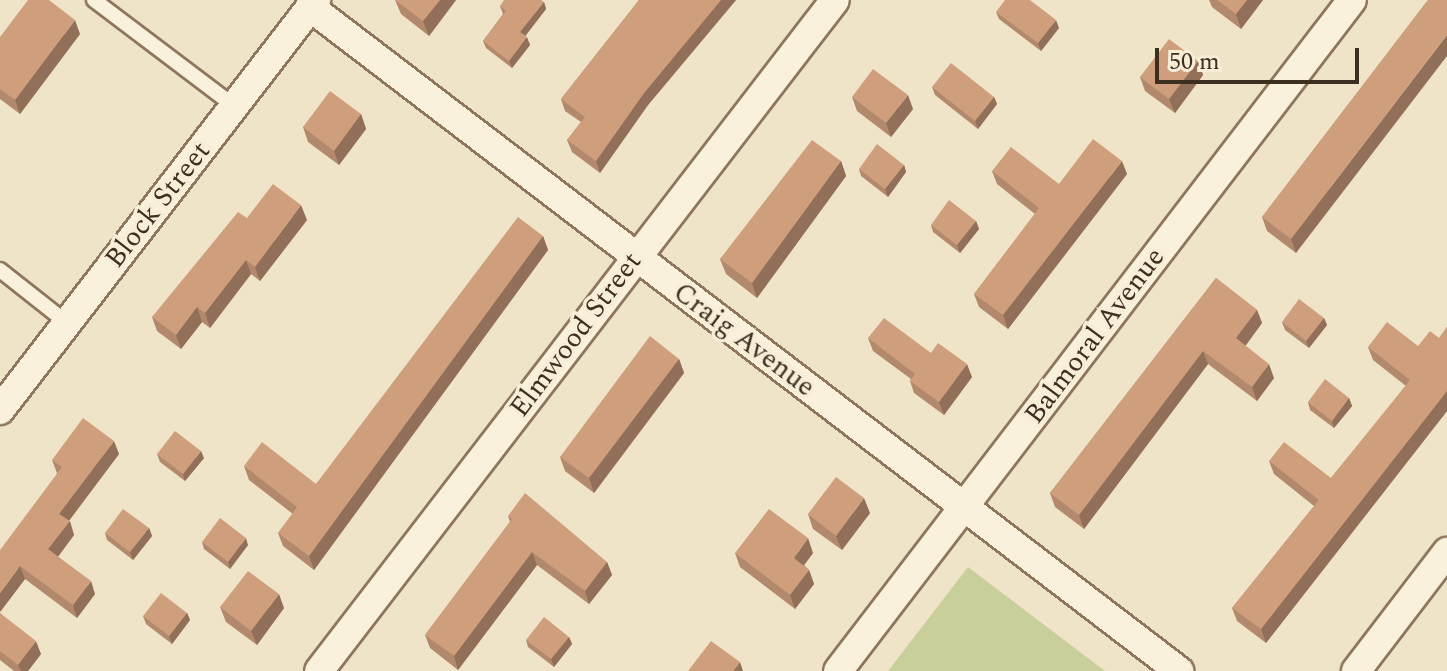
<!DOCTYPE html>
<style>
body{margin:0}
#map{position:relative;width:1447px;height:671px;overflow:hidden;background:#f0e4c8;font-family:Spectral,serif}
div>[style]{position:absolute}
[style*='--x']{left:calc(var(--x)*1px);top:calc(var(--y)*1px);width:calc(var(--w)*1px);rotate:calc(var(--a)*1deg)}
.green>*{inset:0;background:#c9cf9b}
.roads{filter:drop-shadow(2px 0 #8d765c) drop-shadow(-2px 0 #8d765c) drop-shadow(0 2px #8d765c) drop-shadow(0 -2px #8d765c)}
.lane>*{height:14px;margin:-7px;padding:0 7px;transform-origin:7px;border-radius:7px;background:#faf1dc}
.street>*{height:28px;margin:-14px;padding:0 14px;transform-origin:14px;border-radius:14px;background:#faf1dc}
.wall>*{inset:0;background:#b2896c}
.shaded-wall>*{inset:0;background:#916f58}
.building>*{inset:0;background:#cf9f7d}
span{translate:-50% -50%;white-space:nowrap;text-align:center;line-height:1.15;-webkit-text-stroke:7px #f7eed8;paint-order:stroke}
.street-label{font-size:28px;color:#3d2e20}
.scale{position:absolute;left:1155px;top:48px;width:204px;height:36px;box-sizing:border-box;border:4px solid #3d2e20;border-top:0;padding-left:10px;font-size:24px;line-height:28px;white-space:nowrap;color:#3d2e20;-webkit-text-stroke:6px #f7eed8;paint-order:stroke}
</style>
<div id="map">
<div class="green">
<div style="clip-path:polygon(968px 567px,1105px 671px,888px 671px)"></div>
</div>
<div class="roads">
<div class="lane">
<div style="--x:94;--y:0;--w:176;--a:37.1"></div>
<div style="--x:0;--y:270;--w:85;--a:38.3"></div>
</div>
<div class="street">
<div style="--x:310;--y:7;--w:1094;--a:37.38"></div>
<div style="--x:0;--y:410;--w:518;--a:-52.38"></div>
<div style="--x:319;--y:671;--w:846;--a:-52.44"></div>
<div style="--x:838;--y:671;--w:845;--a:-52.55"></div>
<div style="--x:1356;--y:671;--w:150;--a:-52.6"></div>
</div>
</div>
<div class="wall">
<div style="clip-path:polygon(395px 0,456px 0,429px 36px,401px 14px)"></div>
<div style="clip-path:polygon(639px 0,736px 0,648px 105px,600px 173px,572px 152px,567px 140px,581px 122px,565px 111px,561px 99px)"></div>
<div style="clip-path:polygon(1209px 0,1263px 0,1241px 29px,1212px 7px)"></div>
<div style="clip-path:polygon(1428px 0,1296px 253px,1267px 231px,1262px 217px)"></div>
<div style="clip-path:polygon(544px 2px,546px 9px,525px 36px,530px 45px,512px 68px,486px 48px,483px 41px,503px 14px,500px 6px)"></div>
<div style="clip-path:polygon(996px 12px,1059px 28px,1041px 51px,999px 19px)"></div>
<div style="clip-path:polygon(80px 34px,20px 114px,0 99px,0 37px)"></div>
<div style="clip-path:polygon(1198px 61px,1203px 75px,1175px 113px,1145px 91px,1140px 77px)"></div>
<div style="clip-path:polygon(932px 87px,994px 97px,997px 104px,978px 129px,935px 95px)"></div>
<div style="clip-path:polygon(852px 97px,913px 109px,891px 137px,857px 111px)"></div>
<div style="clip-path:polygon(361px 114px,366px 129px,339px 165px,308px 142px,303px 127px)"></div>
<div style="clip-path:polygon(841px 161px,846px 176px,757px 298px,726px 274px,720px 259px)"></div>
<div style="clip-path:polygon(904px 165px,906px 172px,888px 197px,861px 176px,859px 169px)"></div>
<div style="clip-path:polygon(992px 171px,1059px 184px,1127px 174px,1008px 329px,979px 307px,974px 294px,1035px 214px,997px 184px)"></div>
<div style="clip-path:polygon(307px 220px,260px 281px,251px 274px,210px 328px,202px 322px,181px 349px,157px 331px,152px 317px)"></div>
<div style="clip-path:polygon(976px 221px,979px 229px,960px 253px,933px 232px,931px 225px)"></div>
<div style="clip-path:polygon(543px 236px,548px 250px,314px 570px,283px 546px,278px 533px,293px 514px,249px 480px,244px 466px,316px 484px)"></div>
<div style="clip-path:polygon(1216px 278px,1257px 310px,1262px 323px,1245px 346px,1274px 378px,1257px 401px,1208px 364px,1084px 529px,1055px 507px,1050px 493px)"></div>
<div style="clip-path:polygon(1324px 318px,1327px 325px,1309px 348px,1285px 330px,1282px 322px)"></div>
<div style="clip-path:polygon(1447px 327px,1447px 411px,1266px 643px,1237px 621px,1232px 608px,1314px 506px,1274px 474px,1269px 461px,1331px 478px,1406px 386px,1373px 360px,1368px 347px,1418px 346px,1439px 338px)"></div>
<div style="clip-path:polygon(868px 338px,931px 353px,972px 377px,944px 415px,914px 393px,910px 381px,911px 379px,873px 351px)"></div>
<div style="clip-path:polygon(679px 359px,684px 373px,594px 493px,565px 471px,560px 457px)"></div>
<div style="clip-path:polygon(1349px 398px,1352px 406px,1334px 428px,1310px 410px,1308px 402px)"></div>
<div style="clip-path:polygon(119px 454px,69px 521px,74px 535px,58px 557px,95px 594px,77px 618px,25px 579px,0 612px,57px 473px,52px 460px)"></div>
<div style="clip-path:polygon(157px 454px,204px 458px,185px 481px,160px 462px)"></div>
<div style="clip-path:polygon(870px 513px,842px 550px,813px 529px,808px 514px)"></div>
<div style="clip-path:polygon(508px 516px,607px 562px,612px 575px,589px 604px,537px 565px,458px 670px,430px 648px,425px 635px,510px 522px)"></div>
<div style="clip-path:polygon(149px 528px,152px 536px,133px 560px,107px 540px,105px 533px)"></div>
<div style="clip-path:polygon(202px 542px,248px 545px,230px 569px,204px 549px)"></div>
<div style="clip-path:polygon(735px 553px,813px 553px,804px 565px,809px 570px,814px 584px,795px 609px,740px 567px)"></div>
<div style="clip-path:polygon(220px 607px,284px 608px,257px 645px,226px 622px)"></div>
<div style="clip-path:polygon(0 613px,41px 654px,28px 671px,14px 671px,0 660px)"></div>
<div style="clip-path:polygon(187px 613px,190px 620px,172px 644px,146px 624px,143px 616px)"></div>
<div style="clip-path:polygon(569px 637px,572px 644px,554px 667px,528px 647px,526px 640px)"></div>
</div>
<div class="shaded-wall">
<div style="clip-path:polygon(440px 0,456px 0,429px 36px,423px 21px)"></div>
<div style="clip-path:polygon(721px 0,736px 0,648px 105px,600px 173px,596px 161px,644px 93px)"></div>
<div style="clip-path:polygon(1247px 0,1263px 0,1241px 29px,1236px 14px)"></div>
<div style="clip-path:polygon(544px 2px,546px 9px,523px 39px,520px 32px)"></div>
<div style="clip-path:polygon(75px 20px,80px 34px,20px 114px,15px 100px)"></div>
<div style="clip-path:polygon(1056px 20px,1059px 28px,1041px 51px,1038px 43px)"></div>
<div style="clip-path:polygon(1447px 35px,1447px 56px,1296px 253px,1291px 239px)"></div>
<div style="clip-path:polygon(527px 37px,530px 45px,512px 68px,509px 61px)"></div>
<div style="clip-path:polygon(1198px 61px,1203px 75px,1175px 113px,1169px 99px)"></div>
<div style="clip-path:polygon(908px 95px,913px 109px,891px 137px,886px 123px)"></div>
<div style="clip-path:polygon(994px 97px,997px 104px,978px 129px,975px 121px)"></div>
<div style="clip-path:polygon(361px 114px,366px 129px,339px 165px,334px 151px)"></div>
<div style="clip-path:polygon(841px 161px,846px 176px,757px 298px,752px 283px)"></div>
<div style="clip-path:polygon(1122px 161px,1127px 174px,1008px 329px,1003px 315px)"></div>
<div style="clip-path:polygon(904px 165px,906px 172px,888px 197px,885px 189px)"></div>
<div style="clip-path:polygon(301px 205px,307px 220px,260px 281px,255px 267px)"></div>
<div style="clip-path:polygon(976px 221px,979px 229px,960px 253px,957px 245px)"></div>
<div style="clip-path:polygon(543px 236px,548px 250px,314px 570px,309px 556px)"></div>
<div style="clip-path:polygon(246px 260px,251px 274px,210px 328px,205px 313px)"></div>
<div style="clip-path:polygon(197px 307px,202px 322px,181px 349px,176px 335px)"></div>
<div style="clip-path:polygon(1257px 310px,1262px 323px,1241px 352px,1236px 338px)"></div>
<div style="clip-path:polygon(1324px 318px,1327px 325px,1309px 348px,1306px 341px)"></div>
<div style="clip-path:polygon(1203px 351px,1208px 364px,1084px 529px,1079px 515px)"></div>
<div style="clip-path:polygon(679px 359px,684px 373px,594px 493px,589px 478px)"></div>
<div style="clip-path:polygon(967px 364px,972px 377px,944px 415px,939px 402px)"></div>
<div style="clip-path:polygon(1269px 364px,1274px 378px,1257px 401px,1252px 387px)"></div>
<div style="clip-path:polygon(1447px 391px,1447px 411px,1266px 643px,1261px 629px)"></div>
<div style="clip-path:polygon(1349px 398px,1352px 406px,1334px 428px,1332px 421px)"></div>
<div style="clip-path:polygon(114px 441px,119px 454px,64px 527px,59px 514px)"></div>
<div style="clip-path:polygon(201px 451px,204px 458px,185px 481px,183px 474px)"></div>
<div style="clip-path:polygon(864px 498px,870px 513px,842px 550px,836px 536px)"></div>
<div style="clip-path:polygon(70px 521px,74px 535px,53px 563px,48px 549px)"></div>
<div style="clip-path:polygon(149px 528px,152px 536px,133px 560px,130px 552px)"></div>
<div style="clip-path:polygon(246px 538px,248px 545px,230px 569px,228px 562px)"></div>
<div style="clip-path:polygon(808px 538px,813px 553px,799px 572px,794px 558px)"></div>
<div style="clip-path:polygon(532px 552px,537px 565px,458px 670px,454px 656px)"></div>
<div style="clip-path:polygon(607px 562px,612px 575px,589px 604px,585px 591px)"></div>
<div style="clip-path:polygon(20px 566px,25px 579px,0 612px,0 593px)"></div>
<div style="clip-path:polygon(809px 570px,814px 584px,795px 609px,790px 595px)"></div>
<div style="clip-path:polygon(91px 581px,95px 594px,77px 618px,73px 605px)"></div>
<div style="clip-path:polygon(279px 594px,284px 608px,257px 645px,251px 631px)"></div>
<div style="clip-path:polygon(187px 613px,190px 620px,172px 644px,169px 636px)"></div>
<div style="clip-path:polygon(569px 637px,572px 644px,554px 667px,551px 659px)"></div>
<div style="clip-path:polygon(36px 641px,41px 654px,28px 671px,21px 671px,18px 665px)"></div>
<div style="clip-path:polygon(740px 662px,743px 671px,733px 671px)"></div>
</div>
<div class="building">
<div style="clip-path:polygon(28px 0,49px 0,75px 20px,15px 100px,0 89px,0 37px)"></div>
<div style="clip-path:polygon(395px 0,440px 0,423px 21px)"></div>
<div style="clip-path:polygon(504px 0,541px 0,544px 2px,520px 32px,527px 37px,509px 61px,483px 41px,506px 11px,500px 6px)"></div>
<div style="clip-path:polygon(639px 0,721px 0,644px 93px,596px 161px,567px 140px,585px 117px,561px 99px)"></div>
<div style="clip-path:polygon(1005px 0,1030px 0,1056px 20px,1038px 43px,996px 12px)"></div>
<div style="clip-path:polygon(1217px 0,1247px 0,1236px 14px)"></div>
<div style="clip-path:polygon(1428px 0,1447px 0,1447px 35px,1291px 239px,1262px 217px)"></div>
<div style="clip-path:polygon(1169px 39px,1198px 61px,1169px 99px,1140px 77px)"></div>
<div style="clip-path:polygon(951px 63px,994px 97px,975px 121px,932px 87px)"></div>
<div style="clip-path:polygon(873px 69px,908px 95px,886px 123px,852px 97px)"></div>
<div style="clip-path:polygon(330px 91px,361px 114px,334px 151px,303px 127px)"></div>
<div style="clip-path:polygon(1093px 139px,1122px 161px,1003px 315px,974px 294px,1039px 208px,992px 171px,1011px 147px,1059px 184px)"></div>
<div style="clip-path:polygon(812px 140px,841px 161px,752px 283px,720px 259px)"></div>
<div style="clip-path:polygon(877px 144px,904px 165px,885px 189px,859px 169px)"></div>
<div style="clip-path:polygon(273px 184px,301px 205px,255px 267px,246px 260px,205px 313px,197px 307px,176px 335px,152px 317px,238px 212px,247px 218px)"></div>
<div style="clip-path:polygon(949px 200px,976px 221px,957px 245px,931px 225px)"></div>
<div style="clip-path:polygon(518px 217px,543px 236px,309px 556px,278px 533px,297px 507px,244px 466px,262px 442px,316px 484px)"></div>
<div style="clip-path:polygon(1216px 278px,1257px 310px,1236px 338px,1269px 364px,1252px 387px,1203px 351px,1079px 515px,1050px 493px)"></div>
<div style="clip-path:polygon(1299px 299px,1324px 318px,1306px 341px,1282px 322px)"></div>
<div style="clip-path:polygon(884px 318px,931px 353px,938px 343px,967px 364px,939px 402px,910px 381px,915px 374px,868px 338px)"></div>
<div style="clip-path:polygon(1387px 322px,1418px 346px,1430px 331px,1439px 338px,1447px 327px,1447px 391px,1261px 629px,1232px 608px,1319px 500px,1269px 461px,1284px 442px,1331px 478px,1410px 380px,1368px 347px)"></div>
<div style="clip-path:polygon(650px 336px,679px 359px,589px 478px,560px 457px)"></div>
<div style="clip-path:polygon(1325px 379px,1349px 398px,1332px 421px,1308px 402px)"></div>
<div style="clip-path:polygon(83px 418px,114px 441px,59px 514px,70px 521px,48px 549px,91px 581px,73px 605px,20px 566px,0 593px,0 550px,62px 467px,52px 460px)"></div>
<div style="clip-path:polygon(175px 431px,201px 451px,183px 474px,157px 454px)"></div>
<div style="clip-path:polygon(836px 477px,864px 498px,836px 536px,808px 514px)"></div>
<div style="clip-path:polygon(525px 493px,607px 562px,585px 591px,532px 552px,454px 656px,425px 635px,512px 519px,508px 516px)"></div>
<div style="clip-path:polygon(123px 509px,149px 528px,130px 552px,105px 533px)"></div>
<div style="clip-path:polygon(769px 509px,808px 538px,794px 558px,809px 570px,790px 595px,735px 553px)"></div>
<div style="clip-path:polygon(220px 518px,246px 538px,228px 562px,202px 542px)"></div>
<div style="clip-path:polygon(248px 571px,279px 594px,251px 631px,220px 607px)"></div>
<div style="clip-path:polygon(161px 593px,187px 613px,169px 636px,143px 616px)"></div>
<div style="clip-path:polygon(0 613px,36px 641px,18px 665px,0 651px)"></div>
<div style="clip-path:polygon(544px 617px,569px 637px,551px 659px,526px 640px)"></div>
<div style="clip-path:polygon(711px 641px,740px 662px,733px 671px,688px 671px)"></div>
</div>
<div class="street-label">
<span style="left:158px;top:205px;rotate:-52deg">Block Street</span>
<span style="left:576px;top:335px;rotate:-53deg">Elmwood Street</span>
<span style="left:1095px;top:336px;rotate:-53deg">Balmoral Avenue</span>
<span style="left:744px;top:340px;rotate:37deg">Craig Avenue</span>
</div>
<div class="scale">50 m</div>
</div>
